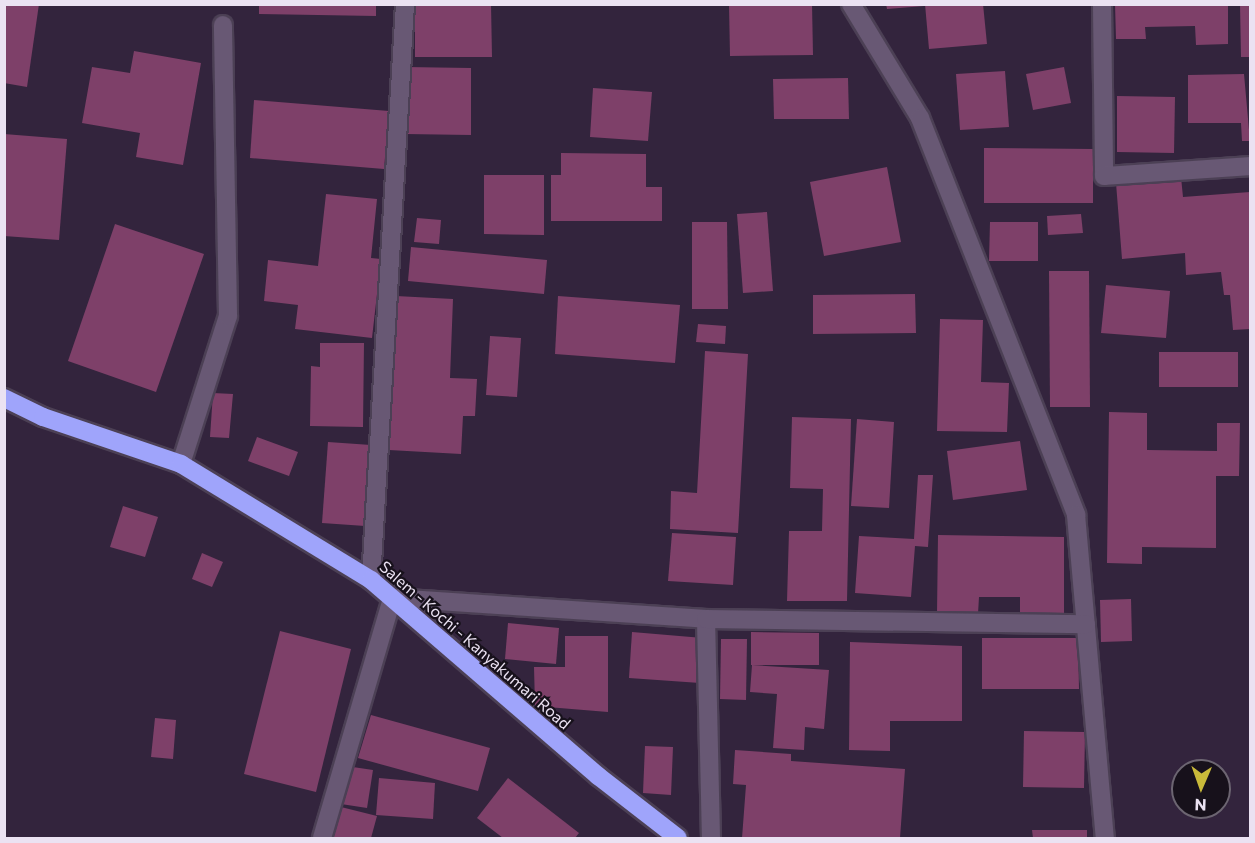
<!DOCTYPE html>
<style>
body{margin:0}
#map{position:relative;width:1255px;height:843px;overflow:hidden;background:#33243d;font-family:Commissioner,sans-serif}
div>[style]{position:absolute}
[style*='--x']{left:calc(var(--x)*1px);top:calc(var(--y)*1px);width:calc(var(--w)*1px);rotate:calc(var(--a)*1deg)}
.building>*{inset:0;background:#7e4069}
.roads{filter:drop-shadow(2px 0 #4c4055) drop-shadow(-2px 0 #4c4055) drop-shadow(0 2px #4c4055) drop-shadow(0 -2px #4c4055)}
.minor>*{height:18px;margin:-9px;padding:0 9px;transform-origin:9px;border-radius:9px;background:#685874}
.highway>*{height:18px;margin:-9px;padding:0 9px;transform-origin:9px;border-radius:9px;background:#9fa4fb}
span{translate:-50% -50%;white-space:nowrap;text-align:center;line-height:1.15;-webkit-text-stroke:4.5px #17111b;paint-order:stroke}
.street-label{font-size:16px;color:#ebe2f2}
.frame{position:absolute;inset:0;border:6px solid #ebe2f2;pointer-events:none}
.north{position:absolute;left:1171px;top:759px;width:60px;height:60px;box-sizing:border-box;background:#17111b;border:2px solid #6c6571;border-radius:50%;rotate:182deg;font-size:16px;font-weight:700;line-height:24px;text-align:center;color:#ebe2f2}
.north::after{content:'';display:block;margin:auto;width:21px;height:27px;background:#c9ba3a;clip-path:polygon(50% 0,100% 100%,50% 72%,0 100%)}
</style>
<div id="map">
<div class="building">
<div style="clip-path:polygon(4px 4px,39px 4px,27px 87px,4px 83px)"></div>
<div style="clip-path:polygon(259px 4px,376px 4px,376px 16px,259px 14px)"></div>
<div style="clip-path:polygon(415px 4px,491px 4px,492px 57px,415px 57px)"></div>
<div style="clip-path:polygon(729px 4px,812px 4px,813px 55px,730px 56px)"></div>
<div style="clip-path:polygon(886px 4px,924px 4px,924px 6px,887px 9px)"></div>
<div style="clip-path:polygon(925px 4px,983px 4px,987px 44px,929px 49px)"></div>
<div style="clip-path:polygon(1115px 4px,1228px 4px,1228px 44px,1196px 45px,1195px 26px,1145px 27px,1146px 39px,1116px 39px)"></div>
<div style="clip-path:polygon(1240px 4px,1250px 4px,1250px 57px,1241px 57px)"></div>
<div style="clip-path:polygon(134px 51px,201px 63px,183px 165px,136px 157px,140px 133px,82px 123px,92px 67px,130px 73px)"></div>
<div style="clip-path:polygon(405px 67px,471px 68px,471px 135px,405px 134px)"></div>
<div style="clip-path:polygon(1064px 67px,1071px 103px,1033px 110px,1026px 74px)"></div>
<div style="clip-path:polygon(1005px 71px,1009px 127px,960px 130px,956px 74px)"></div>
<div style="clip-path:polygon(1244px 74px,1250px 141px,1242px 141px,1241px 123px,1188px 123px,1188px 75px)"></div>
<div style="clip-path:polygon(848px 78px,849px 119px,774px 119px,773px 79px)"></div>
<div style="clip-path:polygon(593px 88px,652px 92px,648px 141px,590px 137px)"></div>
<div style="clip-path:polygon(1117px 96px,1175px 97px,1174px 153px,1117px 152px)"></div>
<div style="clip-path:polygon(254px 100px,389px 111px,384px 169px,250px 158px)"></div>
<div style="clip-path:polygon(4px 134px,67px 139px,59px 240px,4px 236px)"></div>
<div style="clip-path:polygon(984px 148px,1093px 149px,1093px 203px,984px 203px)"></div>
<div style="clip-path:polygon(561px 153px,646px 154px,646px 187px,662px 187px,662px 221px,551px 221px,551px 175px,561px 175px)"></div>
<div style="clip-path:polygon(887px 167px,901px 242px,824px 256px,810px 182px)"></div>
<div style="clip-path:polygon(484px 175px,544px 175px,544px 235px,484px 234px)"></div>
<div style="clip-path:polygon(1181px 177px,1183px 197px,1250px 192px,1250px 329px,1233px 330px,1230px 295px,1224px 295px,1221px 272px,1186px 275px,1185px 253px,1122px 259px,1116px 183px)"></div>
<div style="clip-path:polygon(326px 194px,377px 199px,371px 258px,381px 259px,372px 338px,295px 329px,298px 305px,264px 301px,268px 260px,318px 266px)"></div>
<div style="clip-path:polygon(767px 212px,773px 291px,743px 293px,737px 214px)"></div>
<div style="clip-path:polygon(1081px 214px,1083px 233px,1048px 235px,1047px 216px)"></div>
<div style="clip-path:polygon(417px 218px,441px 220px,439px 244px,414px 242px)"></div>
<div style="clip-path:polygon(692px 222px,727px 222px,728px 309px,692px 309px)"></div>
<div style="clip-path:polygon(990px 222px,1038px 222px,1038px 261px,989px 261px)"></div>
<div style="clip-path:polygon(115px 224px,204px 254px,156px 392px,68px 361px)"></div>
<div style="clip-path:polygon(411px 247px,547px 260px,544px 294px,408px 281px)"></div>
<div style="clip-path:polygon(1049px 271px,1089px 271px,1090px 407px,1050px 407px)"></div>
<div style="clip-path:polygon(1106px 285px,1170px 291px,1166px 338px,1101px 333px)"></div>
<div style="clip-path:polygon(915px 294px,916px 333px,813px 334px,813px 295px)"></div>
<div style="clip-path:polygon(396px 296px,453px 299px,450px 378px,477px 379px,475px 416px,463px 416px,461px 454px,389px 450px)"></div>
<div style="clip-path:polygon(558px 296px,680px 305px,675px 363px,555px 354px)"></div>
<div style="clip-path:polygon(940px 319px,983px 320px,981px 382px,1009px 383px,1007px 432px,937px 431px)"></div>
<div style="clip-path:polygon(698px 324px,726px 326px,725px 344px,696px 342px)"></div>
<div style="clip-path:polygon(490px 336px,521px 338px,517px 397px,486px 395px)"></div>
<div style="clip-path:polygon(320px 343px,364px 343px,363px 427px,310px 426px,311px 366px,320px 367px)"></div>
<div style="clip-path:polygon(705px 351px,748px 354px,738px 533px,670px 529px,671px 491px,697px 493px)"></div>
<div style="clip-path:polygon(1159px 352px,1238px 352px,1238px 387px,1159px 387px)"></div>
<div style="clip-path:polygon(213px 393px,233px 394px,229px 438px,210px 437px)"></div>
<div style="clip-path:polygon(1109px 412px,1147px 413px,1147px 450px,1217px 451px,1217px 423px,1240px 423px,1239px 476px,1216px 476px,1216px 548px,1142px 547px,1142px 564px,1107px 563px)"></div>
<div style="clip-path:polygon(792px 417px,851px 419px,847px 601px,787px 601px,789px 531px,822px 531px,823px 489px,790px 488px)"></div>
<div style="clip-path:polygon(857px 419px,894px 422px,889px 508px,851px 506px)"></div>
<div style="clip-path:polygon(257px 437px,298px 452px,289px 476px,248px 461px)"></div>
<div style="clip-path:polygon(1020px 441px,1027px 490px,953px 500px,947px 451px)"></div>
<div style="clip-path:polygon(328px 442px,371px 445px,365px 526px,322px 523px)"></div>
<div style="clip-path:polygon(918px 475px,933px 475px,928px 547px,915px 546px,911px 597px,855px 593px,859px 536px,914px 539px)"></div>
<div style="clip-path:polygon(123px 506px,158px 517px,145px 557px,110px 547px)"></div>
<div style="clip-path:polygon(672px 533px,736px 537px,733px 585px,668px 581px)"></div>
<div style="clip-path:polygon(938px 535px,1064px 537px,1064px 615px,1020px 614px,1020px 597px,979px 597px,978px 614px,937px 613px)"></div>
<div style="clip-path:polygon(202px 553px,223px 562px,212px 587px,192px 579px)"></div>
<div style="clip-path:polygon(1131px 599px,1132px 641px,1101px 642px,1100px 600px)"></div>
<div style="clip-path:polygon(508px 623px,559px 628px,556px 664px,505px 659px)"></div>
<div style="clip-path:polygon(280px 631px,351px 649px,316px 792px,244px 774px)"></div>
<div style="clip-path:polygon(632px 632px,703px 638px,700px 683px,629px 678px)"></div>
<div style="clip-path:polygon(751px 632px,819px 633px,819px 665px,751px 665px)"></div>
<div style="clip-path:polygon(565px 636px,608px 636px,608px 712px,535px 706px,534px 667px,565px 667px)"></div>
<div style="clip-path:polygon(982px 638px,1078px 638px,1079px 689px,982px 689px)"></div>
<div style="clip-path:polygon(721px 639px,747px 639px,746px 700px,720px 699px)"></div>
<div style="clip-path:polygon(850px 642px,962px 646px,962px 721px,890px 721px,890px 751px,849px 750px)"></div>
<div style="clip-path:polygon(752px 665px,829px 670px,824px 729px,805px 727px,804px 750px,773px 748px,777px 694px,750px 692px)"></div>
<div style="clip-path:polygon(371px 715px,490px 748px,478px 791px,358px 758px)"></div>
<div style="clip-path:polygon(155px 718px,176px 720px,173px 759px,151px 757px)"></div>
<div style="clip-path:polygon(1024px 731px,1085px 732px,1084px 788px,1023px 787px)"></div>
<div style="clip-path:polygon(645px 746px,673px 747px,671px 795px,643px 793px)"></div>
<div style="clip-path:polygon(735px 750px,791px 754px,791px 761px,905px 769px,900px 838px,742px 838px,746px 785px,733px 784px)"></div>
<div style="clip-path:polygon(346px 766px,373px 770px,367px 808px,341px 804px)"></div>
<div style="clip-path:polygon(379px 778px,435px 783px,433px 819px,376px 815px)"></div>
<div style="clip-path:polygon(508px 778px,579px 833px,575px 838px,503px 838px,477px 818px)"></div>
<div style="clip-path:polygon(337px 806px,377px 816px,371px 838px,329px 838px)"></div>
<div style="clip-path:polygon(1032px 830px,1087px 830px,1087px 838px,1033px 838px)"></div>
</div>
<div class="roads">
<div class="minor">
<div style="--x:851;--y:4;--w:133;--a:58.8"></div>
<div style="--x:920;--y:118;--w:427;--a:68.5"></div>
<div style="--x:1076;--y:515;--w:324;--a:84.9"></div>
<div style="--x:1102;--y:4;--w:172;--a:89.3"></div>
<div style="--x:1104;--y:176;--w:146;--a:-3.9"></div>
<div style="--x:181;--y:464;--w:155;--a:-72.4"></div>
<div style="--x:228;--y:316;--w:291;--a:-91"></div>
<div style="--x:371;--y:580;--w:577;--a:-86.62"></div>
<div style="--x:706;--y:619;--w:219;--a:88.7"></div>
<div style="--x:322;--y:838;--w:250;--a:-73.7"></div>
<div style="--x:392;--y:598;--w:315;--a:3.8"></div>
<div style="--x:706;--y:619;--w:380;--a:0.8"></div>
</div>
<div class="highway">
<div style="--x:4;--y:398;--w:43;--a:26"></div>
<div style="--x:43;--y:417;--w:146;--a:18.8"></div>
<div style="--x:181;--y:464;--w:223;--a:31.4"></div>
<div style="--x:371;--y:580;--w:300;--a:40.8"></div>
<div style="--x:598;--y:776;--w:101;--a:37.8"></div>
</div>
</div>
<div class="street-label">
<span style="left:475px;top:645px;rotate:41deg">Salem - Kochi - Kanyakumari Road</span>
</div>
<div class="frame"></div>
<div class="north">N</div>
</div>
